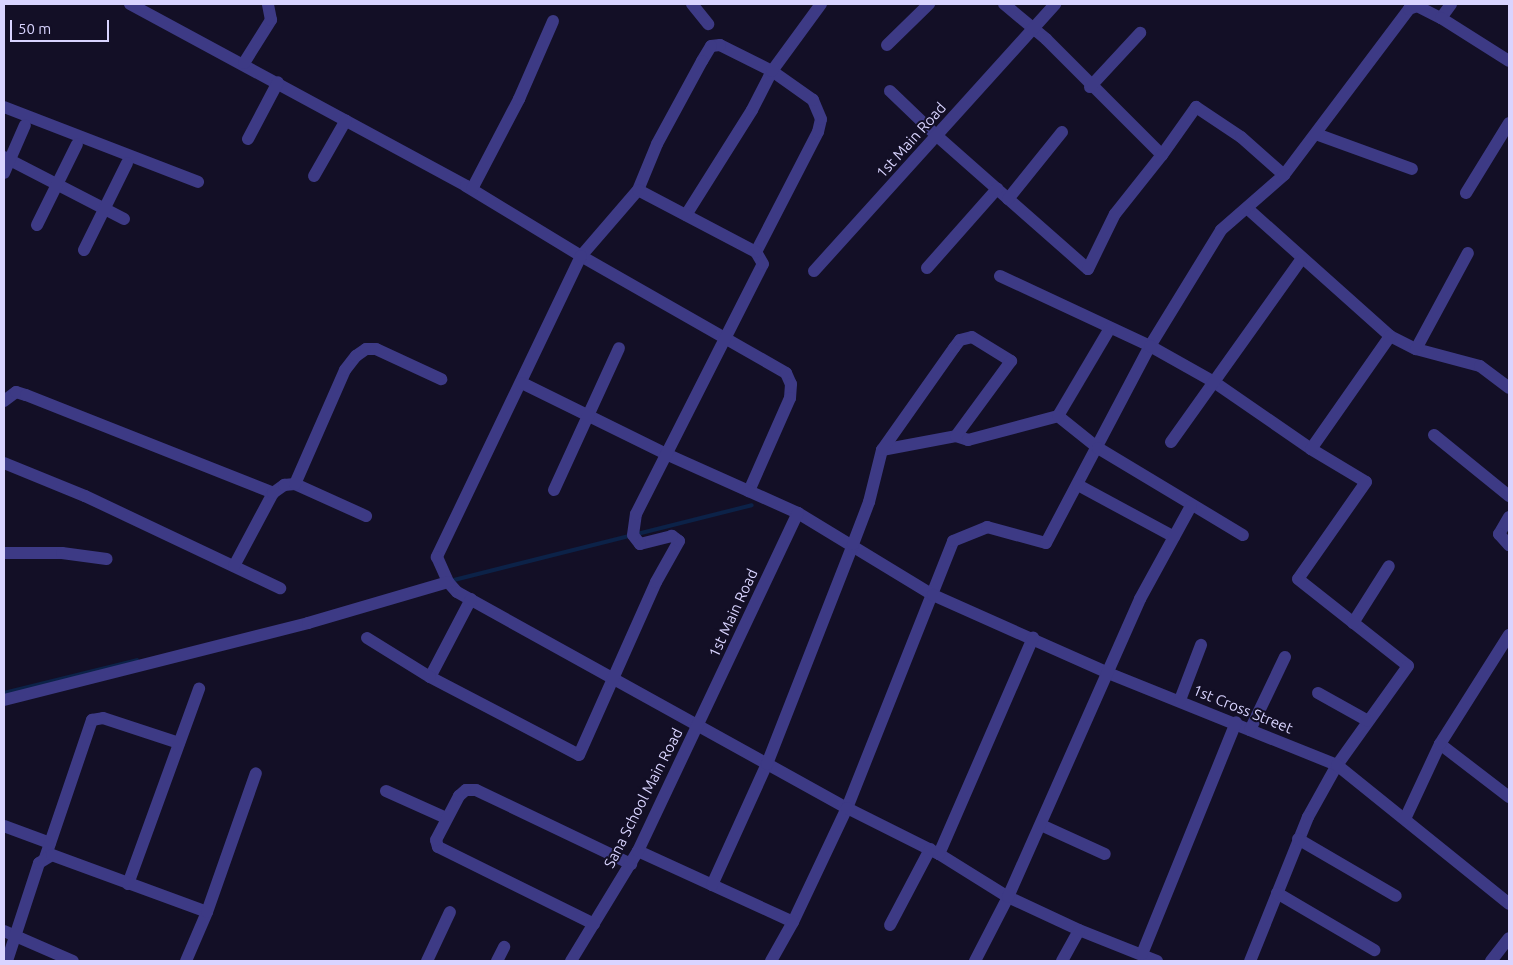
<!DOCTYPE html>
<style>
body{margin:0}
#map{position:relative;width:1513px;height:965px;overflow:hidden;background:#130f26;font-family:Ubuntu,sans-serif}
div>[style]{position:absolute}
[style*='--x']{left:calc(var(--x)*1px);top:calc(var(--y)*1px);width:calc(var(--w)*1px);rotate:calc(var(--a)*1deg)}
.stream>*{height:4px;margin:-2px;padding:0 2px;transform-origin:2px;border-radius:2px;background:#0c2248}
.minor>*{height:12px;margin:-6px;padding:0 6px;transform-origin:6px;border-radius:6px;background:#3d3a85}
span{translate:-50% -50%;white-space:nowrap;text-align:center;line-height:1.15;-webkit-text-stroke:4px #130f26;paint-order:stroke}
.street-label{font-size:15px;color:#d9d4ff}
.frame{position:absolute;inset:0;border:5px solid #d9d4ff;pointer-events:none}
.scale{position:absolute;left:10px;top:20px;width:99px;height:22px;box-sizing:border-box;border:2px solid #d9d4ff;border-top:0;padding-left:6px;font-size:15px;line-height:18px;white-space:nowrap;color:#d9d4ff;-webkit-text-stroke:4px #130f26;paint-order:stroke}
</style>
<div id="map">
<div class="stream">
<div style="--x:450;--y:581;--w:311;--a:-14.1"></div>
<div style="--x:4;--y:693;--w:137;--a:-13.9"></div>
</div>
<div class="minor">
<div style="--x:130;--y:4;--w:382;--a:28.4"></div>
<div style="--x:466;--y:186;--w:135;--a:31.3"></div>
<div style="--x:581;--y:256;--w:236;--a:29.7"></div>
<div style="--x:786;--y:373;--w:12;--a:66"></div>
<div style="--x:791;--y:384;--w:14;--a:94"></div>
<div style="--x:790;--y:398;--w:102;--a:113.8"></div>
<div style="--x:692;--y:4;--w:26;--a:51"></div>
<div style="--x:1004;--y:4;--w:55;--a:39.8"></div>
<div style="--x:1046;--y:39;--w:164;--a:45"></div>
<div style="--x:1162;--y:155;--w:59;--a:-54.7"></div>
<div style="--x:1196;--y:107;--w:54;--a:33.7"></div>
<div style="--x:1241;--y:137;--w:57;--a:41.5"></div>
<div style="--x:1441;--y:18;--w:17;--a:-54"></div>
<div style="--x:887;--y:45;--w:59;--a:-44.3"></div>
<div style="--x:244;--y:63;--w:51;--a:-57.9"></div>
<div style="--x:271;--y:20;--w:16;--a:-101"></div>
<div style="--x:1090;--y:87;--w:74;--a:-47.2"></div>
<div style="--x:890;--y:91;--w:65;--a:43.8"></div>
<div style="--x:937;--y:136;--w:201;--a:41.4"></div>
<div style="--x:1088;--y:269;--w:61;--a:-63.9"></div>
<div style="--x:1115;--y:214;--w:75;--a:-51.5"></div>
<div style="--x:4;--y:107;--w:208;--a:21.1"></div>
<div style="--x:1316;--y:134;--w:102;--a:20"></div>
<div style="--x:248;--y:139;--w:64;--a:-62.2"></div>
<div style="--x:4;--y:157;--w:135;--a:27.3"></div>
<div style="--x:4;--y:173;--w:52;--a:-66.4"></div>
<div style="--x:314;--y:176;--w:64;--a:-60.3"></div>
<div style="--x:472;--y:189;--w:102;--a:-62.4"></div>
<div style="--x:519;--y:99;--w:85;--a:-66.4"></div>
<div style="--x:1466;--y:193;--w:82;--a:-58.4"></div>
<div style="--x:1008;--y:199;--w:86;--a:-51.1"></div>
<div style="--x:1248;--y:209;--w:191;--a:41.8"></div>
<div style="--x:1390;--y:336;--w:29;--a:27"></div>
<div style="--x:1416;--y:349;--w:66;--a:14.9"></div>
<div style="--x:1480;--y:366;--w:36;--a:37"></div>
<div style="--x:686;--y:215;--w:124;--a:-57.8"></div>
<div style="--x:752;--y:110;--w:44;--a:-62.9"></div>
<div style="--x:772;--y:71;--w:58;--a:-153.4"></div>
<div style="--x:720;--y:45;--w:9;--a:174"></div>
<div style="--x:711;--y:46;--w:17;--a:121"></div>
<div style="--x:702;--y:61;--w:94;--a:118.5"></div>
<div style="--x:657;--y:144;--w:50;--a:112.4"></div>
<div style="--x:638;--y:190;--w:87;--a:130.8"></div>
<div style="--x:581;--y:256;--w:334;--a:115.6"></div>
<div style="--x:437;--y:557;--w:27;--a:66"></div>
<div style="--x:448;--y:582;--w:13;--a:48"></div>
<div style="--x:457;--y:592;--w:446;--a:29"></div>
<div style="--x:847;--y:808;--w:287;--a:-68.3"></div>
<div style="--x:953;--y:541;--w:37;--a:-22"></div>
<div style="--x:987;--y:527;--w:61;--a:15.2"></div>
<div style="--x:1046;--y:543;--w:223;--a:-62.2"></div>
<div style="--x:1150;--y:346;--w:136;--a:-58.5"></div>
<div style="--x:1221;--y:230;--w:84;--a:-41.1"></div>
<div style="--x:1284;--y:175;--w:208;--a:-53"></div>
<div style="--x:1409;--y:9;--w:9;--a:-21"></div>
<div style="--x:1417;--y:6;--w:27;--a:27"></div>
<div style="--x:1441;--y:18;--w:80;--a:32.3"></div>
<div style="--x:37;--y:225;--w:90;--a:-63.7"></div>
<div style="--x:84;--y:250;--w:97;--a:-63.7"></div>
<div style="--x:756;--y:252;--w:135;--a:-62.7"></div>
<div style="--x:818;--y:132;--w:13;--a:-77"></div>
<div style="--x:821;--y:119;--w:21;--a:-113"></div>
<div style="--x:813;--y:100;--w:50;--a:-144.7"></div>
<div style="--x:772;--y:71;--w:83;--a:-53.8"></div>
<div style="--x:927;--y:268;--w:106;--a:-48.5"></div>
<div style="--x:814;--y:271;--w:360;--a:-47.9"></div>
<div style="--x:1000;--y:276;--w:166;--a:25"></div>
<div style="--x:1150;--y:346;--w:73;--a:29.4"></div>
<div style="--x:1214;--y:382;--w:118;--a:34.6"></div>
<div style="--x:1311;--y:449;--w:64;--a:31"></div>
<div style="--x:1366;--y:482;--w:118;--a:125"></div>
<div style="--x:1298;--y:579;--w:140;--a:38.3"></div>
<div style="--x:1408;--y:666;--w:122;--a:125.6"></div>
<div style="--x:1337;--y:765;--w:60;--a:119.1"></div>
<div style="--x:1308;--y:817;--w:155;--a:111.9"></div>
<div style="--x:1416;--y:349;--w:109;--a:-61.6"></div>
<div style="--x:522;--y:383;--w:161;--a:26.2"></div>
<div style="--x:666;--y:454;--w:145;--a:24.1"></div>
<div style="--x:798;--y:513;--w:158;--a:31.3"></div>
<div style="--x:933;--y:595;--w:192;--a:24"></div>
<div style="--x:1108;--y:673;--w:247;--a:21.9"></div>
<div style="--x:1337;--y:765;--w:221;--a:38.9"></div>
<div style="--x:4;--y:401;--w:15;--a:-37"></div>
<div style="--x:16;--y:392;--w:10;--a:17"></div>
<div style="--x:26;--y:395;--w:266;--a:21.6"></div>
<div style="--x:1058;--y:416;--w:51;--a:38.7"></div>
<div style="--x:1098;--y:448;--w:169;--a:31"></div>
<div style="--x:1434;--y:435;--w:97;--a:39.1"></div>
<div style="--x:1171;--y:442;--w:224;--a:-54.5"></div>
<div style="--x:1311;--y:449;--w:138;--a:-55"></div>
<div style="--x:882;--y:450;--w:75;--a:-10.7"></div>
<div style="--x:956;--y:436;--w:13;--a:18"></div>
<div style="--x:968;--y:440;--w:93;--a:-14.9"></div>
<div style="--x:1058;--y:416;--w:102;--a:-59.4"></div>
<div style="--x:4;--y:463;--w:87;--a:22.2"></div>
<div style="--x:85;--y:496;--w:216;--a:25.3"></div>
<div style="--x:295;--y:484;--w:78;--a:24.3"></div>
<div style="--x:1078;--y:485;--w:109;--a:28.4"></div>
<div style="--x:554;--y:490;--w:156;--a:-65.4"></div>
<div style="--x:1509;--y:517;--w:20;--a:120"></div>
<div style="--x:1499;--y:534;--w:15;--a:48"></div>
<div style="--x:4;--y:553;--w:58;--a:0"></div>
<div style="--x:62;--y:553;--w:45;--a:7.6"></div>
<div style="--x:234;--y:566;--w:83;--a:-61.9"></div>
<div style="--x:273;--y:493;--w:14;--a:-36"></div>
<div style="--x:284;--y:485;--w:11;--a:-5"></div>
<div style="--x:295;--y:484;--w:124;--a:-66.3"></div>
<div style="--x:345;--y:370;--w:18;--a:-52"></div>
<div style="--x:356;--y:356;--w:12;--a:-35"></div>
<div style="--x:366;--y:349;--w:10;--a:0"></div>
<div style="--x:376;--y:349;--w:72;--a:24.8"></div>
<div style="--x:471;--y:599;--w:88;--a:117.7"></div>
<div style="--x:430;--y:677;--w:168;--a:27.6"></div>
<div style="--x:579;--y:755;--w:189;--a:-66"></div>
<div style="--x:656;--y:582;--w:47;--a:-60.7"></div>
<div style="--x:679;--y:541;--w:9;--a:-144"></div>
<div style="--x:672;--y:536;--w:33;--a:166"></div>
<div style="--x:640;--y:544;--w:11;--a:-128"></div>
<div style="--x:633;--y:535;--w:21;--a:-82"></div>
<div style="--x:636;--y:514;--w:280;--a:-63.1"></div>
<div style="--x:763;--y:264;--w:14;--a:-120"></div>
<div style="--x:756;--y:252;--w:133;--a:-152.3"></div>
<div style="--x:1353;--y:623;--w:67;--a:-57.7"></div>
<div style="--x:367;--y:638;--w:74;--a:31.8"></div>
<div style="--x:1318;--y:693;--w:57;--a:29.2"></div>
<div style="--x:4;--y:700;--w:314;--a:-14.2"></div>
<div style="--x:308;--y:623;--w:146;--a:-16.3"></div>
<div style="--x:1180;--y:700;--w:59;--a:-69.1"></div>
<div style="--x:1250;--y:730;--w:81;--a:-64.4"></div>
<div style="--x:1440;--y:744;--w:87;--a:37.5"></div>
<div style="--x:386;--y:791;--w:66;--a:24.2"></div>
<div style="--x:1405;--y:819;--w:83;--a:-65"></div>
<div style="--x:1440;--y:744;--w:129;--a:-57.7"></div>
<div style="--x:1041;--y:825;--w:70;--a:24.4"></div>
<div style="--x:4;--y:826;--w:49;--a:20.3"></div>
<div style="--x:1298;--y:839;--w:113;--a:30.2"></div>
<div style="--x:638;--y:851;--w:170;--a:24.6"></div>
<div style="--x:793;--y:922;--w:126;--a:-64.7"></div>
<div style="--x:847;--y:808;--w:103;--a:26.6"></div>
<div style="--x:939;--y:854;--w:81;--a:31.9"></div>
<div style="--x:1008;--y:897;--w:78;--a:24.9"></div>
<div style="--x:1079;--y:930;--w:84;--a:21.7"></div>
<div style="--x:939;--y:854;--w:236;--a:-66.5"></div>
<div style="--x:45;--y:858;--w:146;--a:-71.2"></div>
<div style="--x:92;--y:720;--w:11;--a:-10"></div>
<div style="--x:103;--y:718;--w:80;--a:18.2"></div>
<div style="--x:128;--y:884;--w:208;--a:-70"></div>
<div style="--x:712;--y:885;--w:133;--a:-65.6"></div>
<div style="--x:767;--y:764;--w:236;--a:-68.6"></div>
<div style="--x:853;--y:544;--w:45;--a:-69.1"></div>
<div style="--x:869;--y:502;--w:54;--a:-76"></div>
<div style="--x:882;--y:450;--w:125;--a:-54.8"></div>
<div style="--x:954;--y:348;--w:10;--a:-53"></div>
<div style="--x:960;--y:340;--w:12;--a:-14"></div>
<div style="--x:972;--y:337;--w:46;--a:31.6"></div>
<div style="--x:1011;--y:361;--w:93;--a:126.3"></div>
<div style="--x:1277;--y:893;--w:113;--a:30.4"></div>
<div style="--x:594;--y:924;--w:174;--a:-153.7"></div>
<div style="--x:438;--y:847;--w:7;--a:-106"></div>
<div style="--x:436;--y:840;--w:50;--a:-62.4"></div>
<div style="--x:459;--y:796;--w:9;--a:-41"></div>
<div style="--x:466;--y:790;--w:10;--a:0"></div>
<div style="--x:476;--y:790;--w:172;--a:25.5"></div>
<div style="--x:890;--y:925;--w:86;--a:-62.2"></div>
<div style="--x:4;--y:931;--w:75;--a:23.5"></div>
<div style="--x:1142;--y:954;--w:250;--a:-67.9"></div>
<div style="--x:7;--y:961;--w:103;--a:-71.9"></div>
<div style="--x:39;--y:863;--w:15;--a:-32"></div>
<div style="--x:52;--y:855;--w:165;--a:20.2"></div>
<div style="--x:186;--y:961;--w:53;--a:-66.8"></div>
<div style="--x:207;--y:912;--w:147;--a:-70.6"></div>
<div style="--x:427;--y:961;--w:54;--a:-64.9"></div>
<div style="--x:497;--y:961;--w:16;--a:-63"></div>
<div style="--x:571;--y:961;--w:129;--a:-58.7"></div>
<div style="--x:638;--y:851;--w:374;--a:-64.7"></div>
<div style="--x:771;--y:961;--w:45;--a:-60.6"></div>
<div style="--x:975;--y:961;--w:72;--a:-62.7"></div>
<div style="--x:1008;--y:897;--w:326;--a:-66.1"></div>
<div style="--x:1140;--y:599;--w:106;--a:-61.3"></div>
<div style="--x:1062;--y:961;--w:35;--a:-61"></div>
<div style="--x:1491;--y:961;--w:29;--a:-52"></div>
</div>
<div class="street-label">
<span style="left:911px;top:140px;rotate:-48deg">1st Main Road</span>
<span style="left:733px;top:613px;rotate:-65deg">1st Main Road</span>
<span style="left:1243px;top:709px;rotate:22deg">1st Cross Street</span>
<span style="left:643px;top:798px;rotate:-63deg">Sana School Main Road</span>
</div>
<div class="frame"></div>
<div class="scale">50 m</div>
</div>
